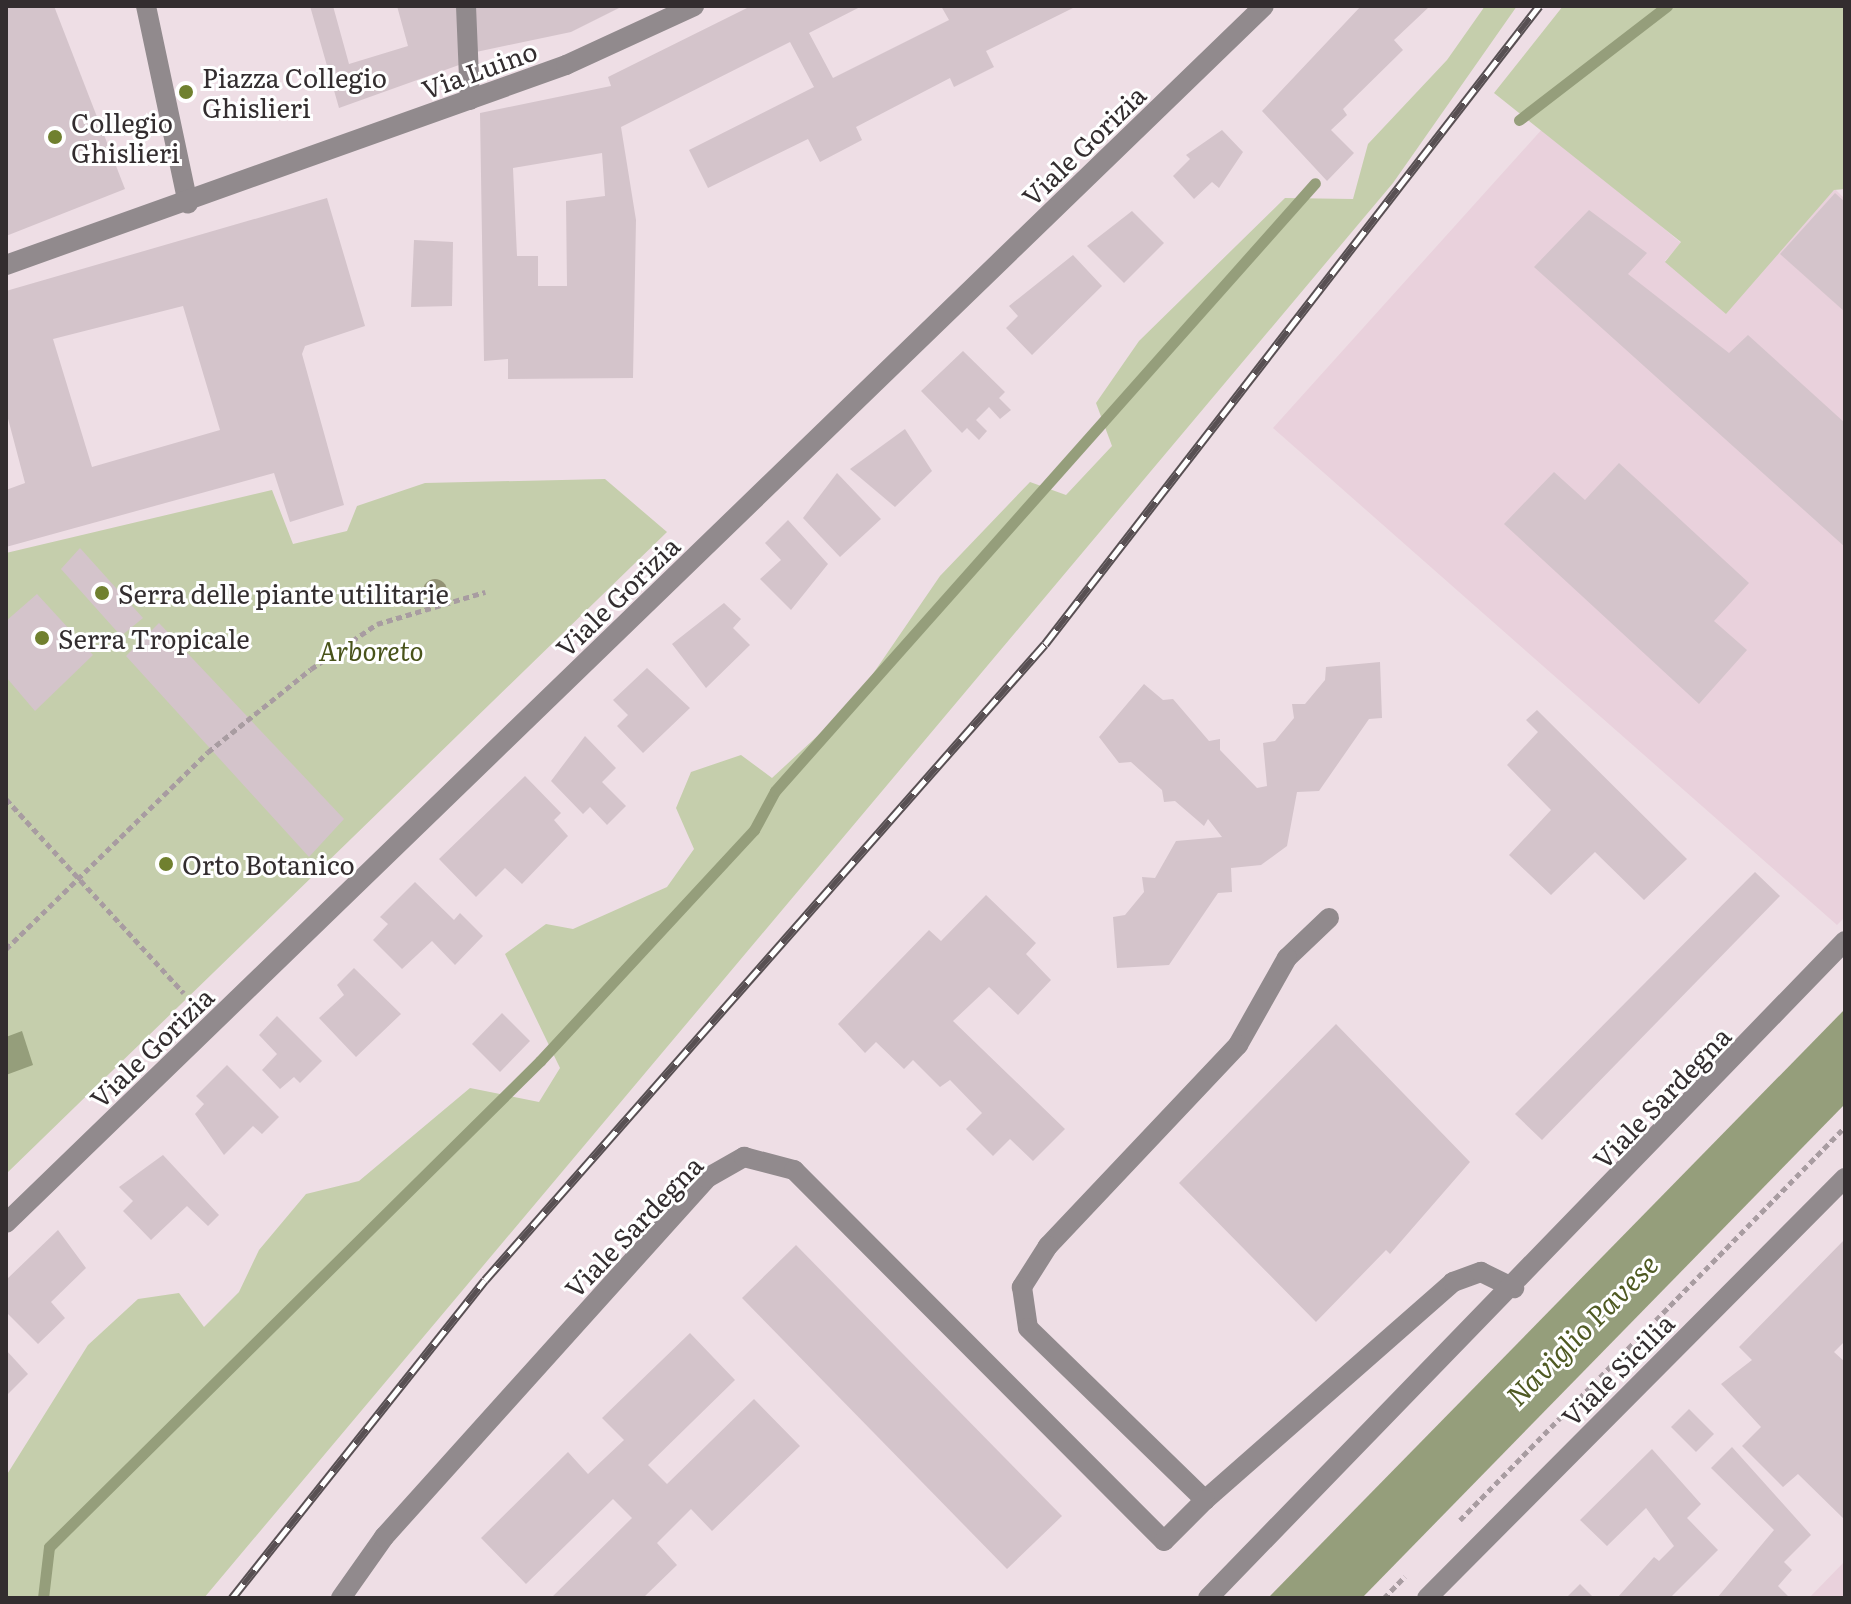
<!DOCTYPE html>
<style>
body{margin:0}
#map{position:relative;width:1851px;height:1604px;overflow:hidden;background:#eedee5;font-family:Literata,serif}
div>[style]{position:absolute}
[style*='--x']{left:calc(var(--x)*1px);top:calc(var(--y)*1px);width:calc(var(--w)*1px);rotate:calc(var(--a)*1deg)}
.built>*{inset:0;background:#e9d1dc}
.green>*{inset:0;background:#c5ceac}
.water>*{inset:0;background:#959e7b}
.stream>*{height:11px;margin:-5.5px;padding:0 5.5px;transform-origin:5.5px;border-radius:5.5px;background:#959e7b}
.building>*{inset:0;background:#d4c4cb}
.path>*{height:5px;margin-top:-2.5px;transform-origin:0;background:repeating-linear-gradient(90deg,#a89ca1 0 6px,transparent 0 10px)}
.minor>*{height:20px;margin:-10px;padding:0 10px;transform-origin:10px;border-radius:10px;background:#918a8d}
.rail>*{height:9px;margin-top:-4.5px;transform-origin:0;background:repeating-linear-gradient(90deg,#fff 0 18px,#585053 0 36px);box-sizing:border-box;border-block:2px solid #585053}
.trees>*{width:24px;height:24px;margin:-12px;border-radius:50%;background:#939275}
.dots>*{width:22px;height:22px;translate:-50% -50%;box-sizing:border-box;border:4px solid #fff;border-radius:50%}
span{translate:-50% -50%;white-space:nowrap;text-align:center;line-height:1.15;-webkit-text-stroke:6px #fff;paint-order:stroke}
.street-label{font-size:26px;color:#332d2f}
.poi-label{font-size:26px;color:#332d2f}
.left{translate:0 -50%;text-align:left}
.park-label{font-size:26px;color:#48531a;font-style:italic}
.water-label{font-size:28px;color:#4f5a23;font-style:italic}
.frame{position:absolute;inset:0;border:8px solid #332d2f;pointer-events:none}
</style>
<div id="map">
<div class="built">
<div style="clip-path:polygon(1544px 127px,1681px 243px,1665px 261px,1775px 254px,1835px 189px,1845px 199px,1845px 917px,1837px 925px,1273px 428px)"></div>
<div style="clip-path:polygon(1845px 1561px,1845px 1598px,1809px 1598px)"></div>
</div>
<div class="green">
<div style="clip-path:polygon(1485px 6px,1517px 6px,1393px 183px,204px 1598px,6px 1598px,6px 1476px,88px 1345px,138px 1299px,179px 1293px,204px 1327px,239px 1292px,259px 1250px,306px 1194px,359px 1181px,470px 1088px,539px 1102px,560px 1068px,505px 954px,546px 924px,573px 929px,667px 887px,694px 849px,676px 808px,691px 772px,741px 755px,772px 778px,853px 703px,940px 576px,1030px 482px,1066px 495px,1112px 446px,1096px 403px,1139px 341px,1285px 198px,1353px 199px,1368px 144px,1447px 60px)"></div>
<div style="clip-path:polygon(1563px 6px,1845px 6px,1845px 189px,1834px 190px,1726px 314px,1665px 262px,1681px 242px,1494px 93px)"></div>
<div style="clip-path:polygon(605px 479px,667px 532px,6px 1174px,6px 553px,272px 490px,293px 544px,347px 531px,357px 506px,425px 483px)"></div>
</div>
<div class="water">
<div style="clip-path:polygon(1845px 1009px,1845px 1104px,1362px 1598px,1268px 1598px)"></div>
<div style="clip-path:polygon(22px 1031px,33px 1065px,6px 1075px,6px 1037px)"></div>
</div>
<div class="stream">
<div style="--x:1519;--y:120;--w:187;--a:-37.6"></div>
<div style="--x:43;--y:1598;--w:51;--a:-83.3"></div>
<div style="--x:49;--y:1547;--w:691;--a:-44.71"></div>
<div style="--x:540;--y:1061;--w:315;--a:-47.2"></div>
<div style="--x:754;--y:830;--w:44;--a:-61.7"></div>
<div style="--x:775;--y:791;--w:813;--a:-48.39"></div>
</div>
<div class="building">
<div style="clip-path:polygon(6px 6px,54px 6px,125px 189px,6px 236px)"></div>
<div style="clip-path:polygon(310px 6px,333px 6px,349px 64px,408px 46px,397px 6px,457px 6px,459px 65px,339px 108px)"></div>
<div style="clip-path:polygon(475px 6px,623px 6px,571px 32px,476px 52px)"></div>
<div style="clip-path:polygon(evenodd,751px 6px,862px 6px,809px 33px,833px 78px,949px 20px,941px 6px,1077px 6px,986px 51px,994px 67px,954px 87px,950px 78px,856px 127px,862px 140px,820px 162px,808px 139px,708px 188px,689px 150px,814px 87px,790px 42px,621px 127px,636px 220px,633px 378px,508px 379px,508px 359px,484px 361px,480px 113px,611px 86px,608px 77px,751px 6px,602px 153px,605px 196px,566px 201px,567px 286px,538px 286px,538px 256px,517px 256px,513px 168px,602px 153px)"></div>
<div style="clip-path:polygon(1361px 6px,1430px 6px,1394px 40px,1403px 50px,1343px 109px,1347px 115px,1331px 130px,1354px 153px,1327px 181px,1262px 111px)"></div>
<div style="clip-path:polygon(1222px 130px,1243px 152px,1219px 188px,1212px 182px,1194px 199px,1173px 176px,1190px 159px,1186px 155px)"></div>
<div style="clip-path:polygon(1835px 193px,1845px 202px,1845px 312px,1780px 254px)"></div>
<div style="clip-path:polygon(evenodd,327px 198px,365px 326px,305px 346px,302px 354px,344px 505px,290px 522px,274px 473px,6px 547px,6px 490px,25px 483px,6px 411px,6px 291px,327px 198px,183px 306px,220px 430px,92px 467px,53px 339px,183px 306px)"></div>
<div style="clip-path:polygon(1589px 210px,1647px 253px,1628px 274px,1729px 353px,1748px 335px,1845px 423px,1845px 547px,1534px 267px)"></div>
<div style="clip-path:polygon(1132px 211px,1164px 243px,1124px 283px,1087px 246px)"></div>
<div style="clip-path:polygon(414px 240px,453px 242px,452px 306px,411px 307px)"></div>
<div style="clip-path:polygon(1073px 255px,1102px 286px,1032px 355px,1006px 328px,1018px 316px,1009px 306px)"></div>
<div style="clip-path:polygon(963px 351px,1005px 392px,999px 398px,1011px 410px,1000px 419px,989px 407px,976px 420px,987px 431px,979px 440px,967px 428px,962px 433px,921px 391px)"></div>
<div style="clip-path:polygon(905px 429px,932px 471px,895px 507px,850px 469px)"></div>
<div style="clip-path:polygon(1619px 463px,1749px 583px,1714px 621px,1747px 650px,1699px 704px,1504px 524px,1554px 472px,1585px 500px)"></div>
<div style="clip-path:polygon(837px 473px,881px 519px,840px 557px,803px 518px)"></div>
<div style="clip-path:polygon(788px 520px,828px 564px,791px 610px,760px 579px,781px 560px,765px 543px)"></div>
<div style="clip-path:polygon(80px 548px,143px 618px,121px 636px,61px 569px)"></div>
<div style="clip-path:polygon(37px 594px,93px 655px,35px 711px,6px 677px,6px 621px)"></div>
<div style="clip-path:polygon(724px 603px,741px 619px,733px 628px,750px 645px,706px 688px,672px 644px)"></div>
<div style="clip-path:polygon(159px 623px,344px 819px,309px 857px,126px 656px)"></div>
<div style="clip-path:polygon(1380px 662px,1382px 718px,1369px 719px,1319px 791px,1297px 792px,1287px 846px,1261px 865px,1231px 868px,1232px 892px,1218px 893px,1169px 965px,1117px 968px,1113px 917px,1125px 915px,1144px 892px,1142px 877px,1155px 878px,1176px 841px,1222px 837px,1208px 819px,1204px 826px,1175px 801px,1164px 802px,1162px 790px,1131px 762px,1119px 763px,1099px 737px,1144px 684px,1163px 700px,1173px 699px,1209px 741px,1220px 739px,1220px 750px,1257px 788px,1267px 786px,1263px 743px,1275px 741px,1294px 718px,1292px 704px,1305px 704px,1325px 680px,1326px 667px)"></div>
<div style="clip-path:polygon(647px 668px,690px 708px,643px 753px,617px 726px,628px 715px,613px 700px)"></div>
<div style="clip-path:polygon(1537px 710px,1687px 859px,1644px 900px,1595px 852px,1551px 895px,1509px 855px,1551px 810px,1507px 765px,1538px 732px,1526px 720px)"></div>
<div style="clip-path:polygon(585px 736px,616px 768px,602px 782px,626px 806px,607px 825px,590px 807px,583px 814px,551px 781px)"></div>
<div style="clip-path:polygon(525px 776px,561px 813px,554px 820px,568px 836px,522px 884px,505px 868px,476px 897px,439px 859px)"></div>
<div style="clip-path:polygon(1755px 872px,1780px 896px,1542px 1140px,1515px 1114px)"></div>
<div style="clip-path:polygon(415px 882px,454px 920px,460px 913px,483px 936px,455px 965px,432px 941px,402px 969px,373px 940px,388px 924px,380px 917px)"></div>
<div style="clip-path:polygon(986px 895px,1036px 943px,1026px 954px,1051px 980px,1018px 1015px,989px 987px,953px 1021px,1065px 1129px,1033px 1161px,1010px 1139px,993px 1156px,966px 1129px,982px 1113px,950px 1080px,940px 1087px,913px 1060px,904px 1069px,876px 1042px,865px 1053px,838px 1024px,929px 930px,941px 941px)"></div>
<div style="clip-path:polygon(354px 968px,401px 1014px,356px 1057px,319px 1018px,344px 995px,337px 985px)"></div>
<div style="clip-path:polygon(502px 1013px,530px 1041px,500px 1072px,472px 1044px)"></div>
<div style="clip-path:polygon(277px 1016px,322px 1061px,300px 1083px,294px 1077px,280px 1089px,262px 1070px,277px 1054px,259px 1035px)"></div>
<div style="clip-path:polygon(1336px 1024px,1470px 1162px,1390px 1254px,1386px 1250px,1316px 1322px,1179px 1183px)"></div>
<div style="clip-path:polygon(227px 1065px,279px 1117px,262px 1134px,253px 1126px,224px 1155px,195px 1114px,204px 1104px,196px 1096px)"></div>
<div style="clip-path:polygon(163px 1155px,219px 1215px,208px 1226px,187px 1206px,151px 1240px,123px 1211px,133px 1201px,119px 1187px)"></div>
<div style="clip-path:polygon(58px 1230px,86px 1268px,51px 1302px,65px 1318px,38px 1344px,6px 1312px,6px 1280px)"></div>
<div style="clip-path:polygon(1845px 1239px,1845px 1341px,1834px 1352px,1845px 1362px,1845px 1520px,1798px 1474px,1783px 1487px,1742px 1446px,1761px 1427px,1721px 1384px,1752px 1360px,1739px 1347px)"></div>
<div style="clip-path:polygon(796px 1245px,1062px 1516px,1007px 1569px,742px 1298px)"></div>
<div style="clip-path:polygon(690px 1333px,735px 1380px,648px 1465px,667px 1484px,754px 1399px,800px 1446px,712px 1531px,691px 1509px,657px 1543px,677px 1565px,643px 1598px,551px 1598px,632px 1518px,613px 1499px,526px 1584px,481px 1538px,568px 1452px,588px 1474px,624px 1440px,602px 1418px)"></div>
<div style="clip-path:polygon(6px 1350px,28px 1374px,6px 1396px)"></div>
<div style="clip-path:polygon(1689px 1409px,1714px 1434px,1696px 1452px,1671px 1427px)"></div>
<div style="clip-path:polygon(1732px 1447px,1811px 1535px,1784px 1562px,1792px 1570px,1778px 1586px,1790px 1598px,1717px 1598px,1774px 1530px,1711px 1468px)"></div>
<div style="clip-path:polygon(1652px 1449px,1701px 1504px,1687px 1518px,1718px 1550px,1670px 1598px,1617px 1598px,1654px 1557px,1659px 1561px,1674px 1546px,1646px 1508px,1607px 1546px,1580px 1520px)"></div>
<div style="clip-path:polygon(1580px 1584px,1594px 1598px,1566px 1598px)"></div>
</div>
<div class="path">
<div style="--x:6;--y:799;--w:263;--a:47.5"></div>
<div style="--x:6;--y:949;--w:282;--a:-44.3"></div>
<div style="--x:208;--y:752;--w:132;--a:-38.9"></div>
<div style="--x:311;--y:669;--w:80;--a:-34.3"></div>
<div style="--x:377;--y:624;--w:113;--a:-16.5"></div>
<div style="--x:1460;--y:1520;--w:550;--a:-45.59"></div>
<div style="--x:1384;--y:1598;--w:30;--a:-46"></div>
</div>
<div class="minor">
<div style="--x:146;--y:6;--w:202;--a:78"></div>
<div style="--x:466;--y:6;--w:94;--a:87.6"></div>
<div style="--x:6;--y:265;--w:595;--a:-19.65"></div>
<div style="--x:566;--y:65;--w:141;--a:-24.7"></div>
<div style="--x:1329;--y:918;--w:58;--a:136.4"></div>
<div style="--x:1287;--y:958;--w:100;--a:119.4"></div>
<div style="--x:1238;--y:1045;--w:277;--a:133.4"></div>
<div style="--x:1048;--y:1246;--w:49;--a:122.4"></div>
<div style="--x:1022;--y:1287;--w:41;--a:81.7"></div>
<div style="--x:1028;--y:1328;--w:247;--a:44.2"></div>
<div style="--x:1205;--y:1500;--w:330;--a:-41.3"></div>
<div style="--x:1453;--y:1282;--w:30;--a:-20"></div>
<div style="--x:1481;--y:1272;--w:37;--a:26"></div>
<div style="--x:6;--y:1223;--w:1750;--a:-44.05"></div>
<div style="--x:341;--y:1598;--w:75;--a:-54.8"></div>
<div style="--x:384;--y:1537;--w:483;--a:-48"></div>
<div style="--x:707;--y:1178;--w:43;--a:-29.6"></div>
<div style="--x:744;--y:1157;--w:52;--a:14.6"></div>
<div style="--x:794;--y:1170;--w:524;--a:45.08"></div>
<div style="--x:1164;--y:1541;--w:58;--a:-45"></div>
<div style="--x:1208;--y:1598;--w:915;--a:-45.89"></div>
<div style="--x:1427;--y:1598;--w:593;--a:-45.14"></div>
</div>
<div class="rail">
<div style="--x:232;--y:1598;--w:406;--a:-51.5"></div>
<div style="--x:485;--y:1280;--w:847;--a:-48.64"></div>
<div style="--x:1045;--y:644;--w:807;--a:-52.25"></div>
</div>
<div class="trees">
<div style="left:435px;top:591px"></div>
</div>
<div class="dots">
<div style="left:186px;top:92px;background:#70802f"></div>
<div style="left:55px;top:137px;background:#70802f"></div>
<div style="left:102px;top:593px;background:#70802f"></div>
<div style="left:42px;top:638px;background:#70802f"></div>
<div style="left:166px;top:864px;background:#70802f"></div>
</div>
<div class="street-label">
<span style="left:479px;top:69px;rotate:-20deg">Via Luino</span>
<span style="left:1083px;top:145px;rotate:-44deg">Viale Gorizia</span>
<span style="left:617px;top:596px;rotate:-44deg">Viale Gorizia</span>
<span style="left:151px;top:1047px;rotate:-44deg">Viale Gorizia</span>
<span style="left:1661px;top:1097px;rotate:-46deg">Viale Sardegna</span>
<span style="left:633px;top:1226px;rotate:-46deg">Viale Sardegna</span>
<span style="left:1617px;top:1369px;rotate:-45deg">Viale Sicilia</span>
</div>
<div class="poi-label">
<span class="left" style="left:202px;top:92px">Piazza Collegio<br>Ghislieri</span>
<span class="left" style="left:71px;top:137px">Collegio<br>Ghislieri</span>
<span class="left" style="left:118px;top:593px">Serra delle piante utilitarie</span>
<span class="left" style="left:58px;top:638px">Serra Tropicale</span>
<span class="left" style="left:182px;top:864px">Orto Botanico</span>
</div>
<div class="park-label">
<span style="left:371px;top:650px">Arboreto</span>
</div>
<div class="water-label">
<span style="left:1581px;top:1329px;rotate:-45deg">Naviglio Pavese</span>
</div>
<div class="frame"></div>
</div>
